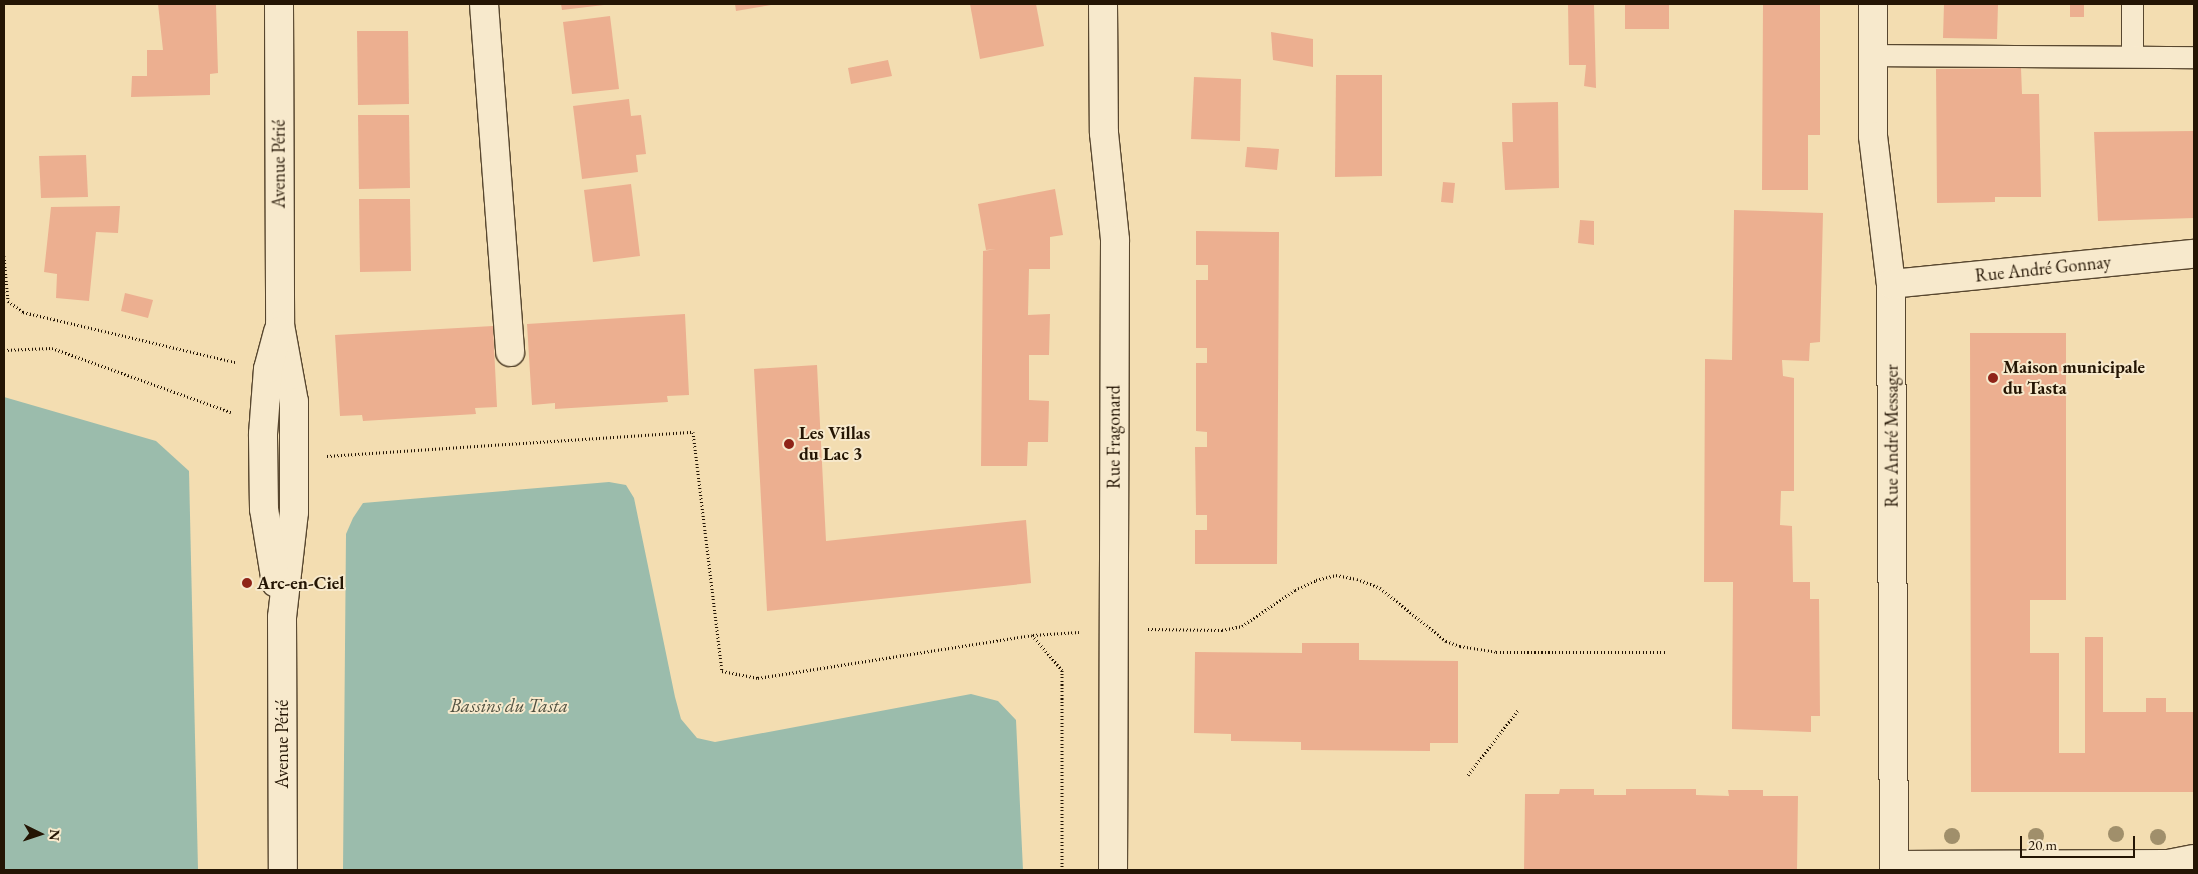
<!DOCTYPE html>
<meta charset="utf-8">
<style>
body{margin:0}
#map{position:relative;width:2198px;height:874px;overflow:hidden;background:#f3ddb1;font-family:"EB Garamond",serif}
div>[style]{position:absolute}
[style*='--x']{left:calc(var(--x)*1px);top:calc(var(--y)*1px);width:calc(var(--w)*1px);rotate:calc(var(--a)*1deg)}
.water>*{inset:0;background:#9bbcac}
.building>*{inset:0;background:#ecaf90}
.path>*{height:3px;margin-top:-1.5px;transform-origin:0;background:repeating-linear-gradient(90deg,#241504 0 1px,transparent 0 3.5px)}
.roads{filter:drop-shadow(1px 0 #58472f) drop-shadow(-1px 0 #58472f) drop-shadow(0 1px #58472f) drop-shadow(0 -1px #58472f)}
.service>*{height:21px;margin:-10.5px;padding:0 10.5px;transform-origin:10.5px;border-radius:10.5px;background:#f7e9cc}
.minor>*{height:28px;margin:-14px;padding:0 14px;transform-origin:14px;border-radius:14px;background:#f7e9cc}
.trees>*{width:16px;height:16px;margin:-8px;border-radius:50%;background:#a08f6b}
.dots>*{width:14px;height:14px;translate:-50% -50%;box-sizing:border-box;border:2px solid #f7e9cc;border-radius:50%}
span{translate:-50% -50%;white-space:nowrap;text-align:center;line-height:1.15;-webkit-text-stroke:4px #f7e9cc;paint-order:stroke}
.street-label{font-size:18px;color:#241504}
.poi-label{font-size:18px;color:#241504;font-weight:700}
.left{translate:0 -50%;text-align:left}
.water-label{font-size:19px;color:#4e4f3f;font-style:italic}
.frame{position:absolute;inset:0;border:5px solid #241504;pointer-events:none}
.north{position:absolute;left:15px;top:809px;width:50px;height:50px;-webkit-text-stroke:4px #f7e9cc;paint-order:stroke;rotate:94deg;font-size:14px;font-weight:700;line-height:20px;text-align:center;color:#241504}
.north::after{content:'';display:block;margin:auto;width:18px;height:22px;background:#241504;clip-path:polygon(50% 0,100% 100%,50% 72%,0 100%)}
.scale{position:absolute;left:2020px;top:836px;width:115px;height:22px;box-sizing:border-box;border:2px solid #241504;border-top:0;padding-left:6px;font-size:15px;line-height:18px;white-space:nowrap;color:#241504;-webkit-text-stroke:4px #f7e9cc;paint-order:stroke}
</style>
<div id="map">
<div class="water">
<div style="clip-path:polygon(4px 397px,156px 441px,189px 471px,198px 870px,4px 870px)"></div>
<div style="clip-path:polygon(609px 482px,626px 485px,634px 498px,675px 697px,681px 719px,697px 738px,715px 742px,971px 694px,998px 701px,1016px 720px,1023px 870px,343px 870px,346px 534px,353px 518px,363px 503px)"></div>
</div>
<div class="building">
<div style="clip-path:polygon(158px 4px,216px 4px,218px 73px,210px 74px,210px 95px,131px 97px,132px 76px,147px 76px,147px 50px,163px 50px)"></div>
<div style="clip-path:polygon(561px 4px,604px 4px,604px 5px,562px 10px)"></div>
<div style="clip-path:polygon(735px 4px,771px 4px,771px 5px,736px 11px)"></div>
<div style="clip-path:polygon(970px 4px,1036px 4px,1044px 46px,980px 59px)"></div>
<div style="clip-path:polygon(1568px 4px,1594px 4px,1596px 88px,1584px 86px,1586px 65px,1569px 65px)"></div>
<div style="clip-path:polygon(1625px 4px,1669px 4px,1669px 29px,1625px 29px)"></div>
<div style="clip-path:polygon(1763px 4px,1820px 4px,1820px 135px,1808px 135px,1808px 190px,1762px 190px)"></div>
<div style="clip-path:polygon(1944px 4px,1998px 4px,1997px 39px,1943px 38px)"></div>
<div style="clip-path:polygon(2070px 4px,2084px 4px,2084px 17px,2070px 17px)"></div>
<div style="clip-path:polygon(610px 16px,619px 89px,572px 94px,563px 22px)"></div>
<div style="clip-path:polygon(357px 31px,408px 31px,409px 104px,358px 105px)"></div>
<div style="clip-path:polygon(1271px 32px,1313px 39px,1313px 67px,1273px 60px)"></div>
<div style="clip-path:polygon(888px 60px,892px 76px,851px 84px,848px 68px)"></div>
<div style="clip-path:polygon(2021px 68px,2022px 94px,2039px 94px,2041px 197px,1995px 197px,1995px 202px,1937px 203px,1936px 69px)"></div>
<div style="clip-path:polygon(1336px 75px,1382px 75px,1382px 176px,1335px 177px)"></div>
<div style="clip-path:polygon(1194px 77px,1241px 79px,1240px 141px,1191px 139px)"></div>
<div style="clip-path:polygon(629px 99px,631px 116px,641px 115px,646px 154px,636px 155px,638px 172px,582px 179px,573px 106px)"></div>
<div style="clip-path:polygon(1558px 102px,1559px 188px,1505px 190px,1502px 142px,1513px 142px,1512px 103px)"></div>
<div style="clip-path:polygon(358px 115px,409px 115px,410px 188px,359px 189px)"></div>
<div style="clip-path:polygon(2194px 131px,2194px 218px,2098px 221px,2094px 132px)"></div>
<div style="clip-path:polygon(1247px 147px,1279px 149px,1277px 170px,1245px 167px)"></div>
<div style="clip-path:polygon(86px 155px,88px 197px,41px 198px,39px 156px)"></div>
<div style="clip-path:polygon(1443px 182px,1455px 183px,1453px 203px,1441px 202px)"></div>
<div style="clip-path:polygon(631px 184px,640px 256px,593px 262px,584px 190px)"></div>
<div style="clip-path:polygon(1055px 189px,1063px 235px,1050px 237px,1050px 269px,1029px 269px,1028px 315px,1050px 314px,1049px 355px,1029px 355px,1029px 400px,1049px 401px,1048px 442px,1028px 442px,1027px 466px,981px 466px,983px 251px,996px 249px,986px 250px,978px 204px)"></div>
<div style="clip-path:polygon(359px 199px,410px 199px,411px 271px,360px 272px)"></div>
<div style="clip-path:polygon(120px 206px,118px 233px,96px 232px,89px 301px,56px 298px,57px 274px,44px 272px,51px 207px)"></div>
<div style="clip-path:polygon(1734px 210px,1823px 213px,1820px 342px,1810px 343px,1809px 361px,1782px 360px,1783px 376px,1794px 378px,1794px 491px,1781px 491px,1780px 525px,1792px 526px,1793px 582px,1810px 582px,1810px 599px,1819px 599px,1820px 716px,1811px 716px,1811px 732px,1732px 729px,1733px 582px,1704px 582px,1705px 359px,1732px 360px)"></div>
<div style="clip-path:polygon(1580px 220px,1594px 221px,1594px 245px,1578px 243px)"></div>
<div style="clip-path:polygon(1196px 231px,1279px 232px,1277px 564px,1195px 564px,1195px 530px,1207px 530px,1207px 515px,1196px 515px,1195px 447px,1207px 447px,1207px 432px,1196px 431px,1196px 363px,1207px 363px,1207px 348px,1196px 348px,1196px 280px,1208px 280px,1208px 265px,1196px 265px)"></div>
<div style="clip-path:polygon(125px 293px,153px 300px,148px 318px,121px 311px)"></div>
<div style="clip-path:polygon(685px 314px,689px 395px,667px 396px,668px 402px,555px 409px,555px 403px,532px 405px,527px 324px)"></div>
<div style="clip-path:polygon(493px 326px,497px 407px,475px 408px,476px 414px,363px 421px,362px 415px,340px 416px,335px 335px)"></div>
<div style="clip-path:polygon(1970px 333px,2066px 333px,2066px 600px,2030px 600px,2030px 653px,2059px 653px,2059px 753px,2085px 753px,2085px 637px,2103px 637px,2103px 712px,2146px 712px,2146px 698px,2166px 698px,2166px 712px,2194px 712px,2194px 792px,1971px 792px)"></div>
<div style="clip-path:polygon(817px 365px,826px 541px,1026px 520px,1031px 583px,767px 611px,754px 369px)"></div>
<div style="clip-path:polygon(1302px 643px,1359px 643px,1359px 660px,1458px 661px,1458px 743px,1430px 743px,1430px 751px,1301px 750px,1301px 742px,1231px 741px,1231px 734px,1194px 733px,1195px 652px,1302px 653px)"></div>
<div style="clip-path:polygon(1560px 789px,1594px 789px,1594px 795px,1626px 795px,1626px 789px,1696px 789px,1696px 795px,1729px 796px,1728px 790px,1763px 790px,1763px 796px,1798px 796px,1797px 870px,1524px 870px,1525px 794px,1559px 794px)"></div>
</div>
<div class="path">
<div style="--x:4;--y:256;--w:45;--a:84.9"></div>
<div style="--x:8;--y:301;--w:19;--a:36"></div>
<div style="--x:23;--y:312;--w:218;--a:13.3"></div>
<div style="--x:4;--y:350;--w:48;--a:-2.4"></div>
<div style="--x:52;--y:348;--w:190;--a:19.7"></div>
<div style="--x:327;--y:456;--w:367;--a:-3.8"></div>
<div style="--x:693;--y:432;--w:241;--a:83.1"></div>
<div style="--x:722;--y:671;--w:37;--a:11"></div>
<div style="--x:758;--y:678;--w:277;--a:-8.9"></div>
<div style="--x:1032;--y:635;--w:46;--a:49.4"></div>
<div style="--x:1062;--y:670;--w:200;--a:90"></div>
<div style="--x:1148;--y:629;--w:74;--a:0.8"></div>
<div style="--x:1222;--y:630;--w:20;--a:-11"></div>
<div style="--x:1242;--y:626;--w:64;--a:-34.2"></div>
<div style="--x:1295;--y:590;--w:23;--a:-25"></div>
<div style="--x:1316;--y:580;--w:21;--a:-14"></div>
<div style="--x:1336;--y:575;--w:21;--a:11"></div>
<div style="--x:1357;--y:579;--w:25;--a:21"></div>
<div style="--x:1380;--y:588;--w:85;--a:38.8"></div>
<div style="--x:1446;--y:641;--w:15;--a:20"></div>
<div style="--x:1460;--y:646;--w:36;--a:9"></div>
<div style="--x:1496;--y:652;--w:170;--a:0"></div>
<div style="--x:1033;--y:635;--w:46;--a:-3.7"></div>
<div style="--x:1468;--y:775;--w:82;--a:-52.4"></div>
</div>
<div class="roads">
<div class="service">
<div style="--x:2132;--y:4;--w:52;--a:90"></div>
<div style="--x:1873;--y:55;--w:321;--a:0.4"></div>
</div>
<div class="minor">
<div style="--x:279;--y:4;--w:321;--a:89.8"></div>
<div style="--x:280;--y:325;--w:78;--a:79.7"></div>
<div style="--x:294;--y:402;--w:110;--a:90"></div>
<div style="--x:294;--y:512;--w:106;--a:96.5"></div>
<div style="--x:282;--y:617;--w:253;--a:89.8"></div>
<div style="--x:484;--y:4;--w:349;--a:85.7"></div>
<div style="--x:1103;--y:4;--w:129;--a:89.6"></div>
<div style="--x:1104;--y:133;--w:108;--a:84.1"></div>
<div style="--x:1115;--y:240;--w:630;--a:90.18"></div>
<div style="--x:1873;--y:4;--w:132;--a:90"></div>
<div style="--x:1873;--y:136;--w:149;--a:83.1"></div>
<div style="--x:1891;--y:284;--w:586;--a:89.71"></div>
<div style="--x:1891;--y:284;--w:304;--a:-5.7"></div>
<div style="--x:276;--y:583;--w:75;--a:-99.2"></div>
<div style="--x:264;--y:509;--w:75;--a:-90.8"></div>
<div style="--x:263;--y:434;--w:65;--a:-85.6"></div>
<div style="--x:268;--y:369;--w:39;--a:-75"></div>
<div style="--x:1895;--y:865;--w:273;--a:-0.2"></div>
<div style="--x:2168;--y:864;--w:26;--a:-11"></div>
</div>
</div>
<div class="trees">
<div style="left:2116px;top:834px"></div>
<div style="left:1952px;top:836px"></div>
<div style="left:2036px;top:836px"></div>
<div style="left:2158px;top:837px"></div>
</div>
<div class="dots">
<div style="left:1993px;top:378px;background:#8f2418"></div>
<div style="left:789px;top:444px;background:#8f2418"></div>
<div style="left:247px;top:583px;background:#8f2418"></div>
</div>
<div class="street-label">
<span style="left:279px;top:164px;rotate:-90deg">Avenue Périé</span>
<span style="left:2043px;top:269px;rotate:-6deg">Rue André Gonnay</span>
<span style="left:1892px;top:436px;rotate:-90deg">Rue André Messager</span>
<span style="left:1114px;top:437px;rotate:-90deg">Rue Fragonard</span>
<span style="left:282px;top:744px;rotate:-90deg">Avenue Périé</span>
</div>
<div class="poi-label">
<span class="left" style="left:2003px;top:378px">Maison municipale<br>du Tasta</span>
<span class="left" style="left:799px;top:444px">Les Villas<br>du Lac 3</span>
<span class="left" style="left:257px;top:583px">Arc-en-Ciel</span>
</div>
<div class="water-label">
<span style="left:509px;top:706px">Bassins du Tasta</span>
</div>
<div class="frame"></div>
<div class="north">N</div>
<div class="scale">20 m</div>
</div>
